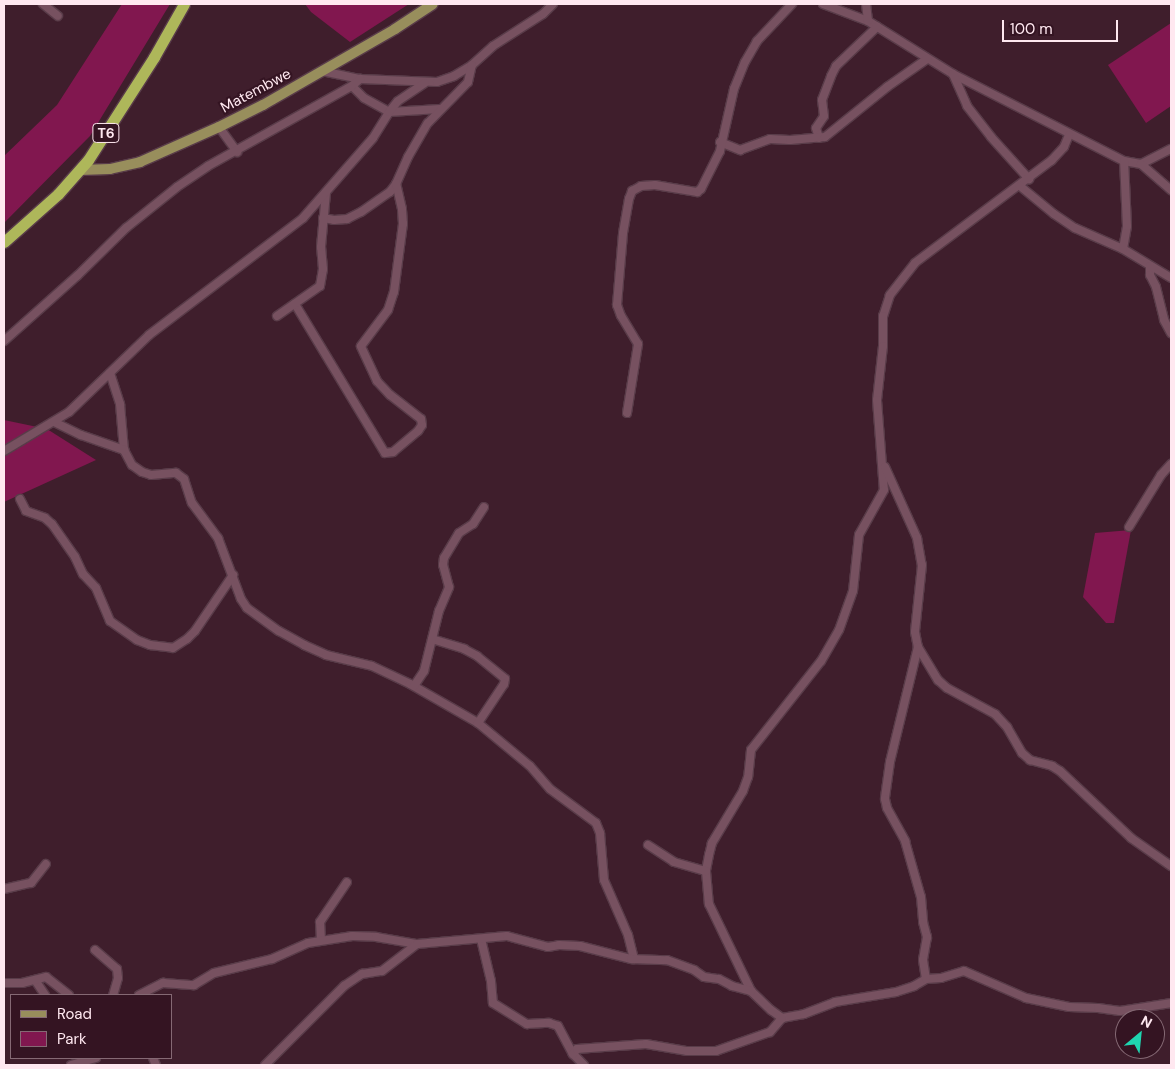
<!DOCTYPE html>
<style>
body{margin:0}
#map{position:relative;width:1175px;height:1069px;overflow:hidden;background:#3f1e2c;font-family:"DM Sans",sans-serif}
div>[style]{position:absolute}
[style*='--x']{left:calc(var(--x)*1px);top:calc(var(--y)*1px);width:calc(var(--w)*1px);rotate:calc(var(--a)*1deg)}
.green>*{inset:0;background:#81174f}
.roads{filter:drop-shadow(1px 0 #593c49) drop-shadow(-1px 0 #593c49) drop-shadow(0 1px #593c49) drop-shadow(0 -1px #593c49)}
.minor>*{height:8px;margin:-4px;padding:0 4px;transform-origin:4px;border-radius:4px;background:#775160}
.major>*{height:10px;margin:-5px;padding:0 5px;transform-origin:5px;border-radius:5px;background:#988e5c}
.highway>*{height:11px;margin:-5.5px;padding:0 5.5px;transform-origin:5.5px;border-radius:5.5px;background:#aeb75a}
span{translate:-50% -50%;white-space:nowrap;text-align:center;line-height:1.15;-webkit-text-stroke:4px #341422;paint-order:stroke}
.shield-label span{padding:1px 4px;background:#341422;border:1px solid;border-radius:4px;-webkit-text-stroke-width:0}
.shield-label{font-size:14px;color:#ffe8f0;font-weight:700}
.street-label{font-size:15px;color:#ffe8f0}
.frame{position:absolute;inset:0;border:5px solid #ffe8f0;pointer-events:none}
.legend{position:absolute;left:10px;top:994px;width:162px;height:65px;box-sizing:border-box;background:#341422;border:1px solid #856974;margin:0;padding:6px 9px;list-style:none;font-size:15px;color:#ffe8f0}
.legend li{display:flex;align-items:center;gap:10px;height:25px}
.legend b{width:25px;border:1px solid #856974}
.north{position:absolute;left:1115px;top:1009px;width:50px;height:50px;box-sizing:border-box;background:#341422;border:1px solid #856974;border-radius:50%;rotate:28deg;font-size:14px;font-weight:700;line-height:20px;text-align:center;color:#ffe8f0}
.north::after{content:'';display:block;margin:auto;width:18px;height:22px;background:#1fd5b0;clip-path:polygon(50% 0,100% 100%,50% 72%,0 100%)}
.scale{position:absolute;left:1002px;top:20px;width:116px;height:22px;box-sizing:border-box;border:2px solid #ffe8f0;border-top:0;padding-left:6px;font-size:15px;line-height:18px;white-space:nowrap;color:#ffe8f0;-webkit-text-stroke:4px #341422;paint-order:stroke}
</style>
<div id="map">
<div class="green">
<div style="clip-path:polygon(122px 4px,170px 4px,90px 136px,4px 223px,4px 156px,57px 105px)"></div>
<div style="clip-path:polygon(305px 4px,409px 4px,350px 42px,311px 12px)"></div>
<div style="clip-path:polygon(1171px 23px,1171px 106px,1146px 123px,1108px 65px)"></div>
<div style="clip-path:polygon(4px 420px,47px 429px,96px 460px,4px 502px)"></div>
<div style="clip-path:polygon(1131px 530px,1114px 623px,1106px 623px,1083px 597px,1095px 533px)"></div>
</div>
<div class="roads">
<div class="minor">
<div style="--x:43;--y:4;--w:19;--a:39"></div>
<div style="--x:823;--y:4;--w:48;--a:20.7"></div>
<div style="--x:868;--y:21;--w:100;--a:31.9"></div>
<div style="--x:953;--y:74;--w:192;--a:27"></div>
<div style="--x:1124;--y:161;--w:17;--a:10"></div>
<div style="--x:1141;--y:164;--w:34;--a:-27"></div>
<div style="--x:866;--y:4;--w:17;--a:83"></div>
<div style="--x:322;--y:71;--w:39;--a:12"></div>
<div style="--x:360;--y:79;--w:77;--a:2.2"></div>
<div style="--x:437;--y:82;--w:18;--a:-19"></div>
<div style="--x:454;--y:76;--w:21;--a:-31"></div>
<div style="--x:472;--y:65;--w:28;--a:-42"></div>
<div style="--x:493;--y:46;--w:59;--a:-32.6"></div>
<div style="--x:543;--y:14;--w:14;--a:-45"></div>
<div style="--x:953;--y:74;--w:35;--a:66"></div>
<div style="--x:967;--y:106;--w:39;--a:52"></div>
<div style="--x:991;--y:137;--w:57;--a:47.9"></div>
<div style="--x:352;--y:86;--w:17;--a:45"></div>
<div style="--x:364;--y:98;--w:29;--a:29"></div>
<div style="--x:389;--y:112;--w:51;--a:-3.4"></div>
<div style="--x:219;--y:127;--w:31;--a:54"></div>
<div style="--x:1069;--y:135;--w:13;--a:113"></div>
<div style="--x:1064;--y:147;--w:18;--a:133"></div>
<div style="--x:1052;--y:160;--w:171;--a:143.1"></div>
<div style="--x:915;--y:263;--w:41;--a:128"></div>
<div style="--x:890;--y:295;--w:22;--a:108"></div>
<div style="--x:883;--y:316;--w:30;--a:90"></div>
<div style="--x:883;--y:346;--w:54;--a:96.3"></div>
<div style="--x:877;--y:400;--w:90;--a:85.6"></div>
<div style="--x:884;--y:490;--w:51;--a:119.1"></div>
<div style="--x:859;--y:535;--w:56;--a:96.1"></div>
<div style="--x:853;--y:591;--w:41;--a:109.7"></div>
<div style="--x:839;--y:630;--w:36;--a:120"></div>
<div style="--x:821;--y:661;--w:113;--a:128.2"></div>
<div style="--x:751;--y:750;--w:27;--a:96"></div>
<div style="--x:748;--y:777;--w:15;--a:110"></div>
<div style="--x:743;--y:791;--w:61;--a:120.8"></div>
<div style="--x:712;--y:843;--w:12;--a:104"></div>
<div style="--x:709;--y:855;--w:16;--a:101"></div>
<div style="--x:706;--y:871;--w:33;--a:85"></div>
<div style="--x:709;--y:904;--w:97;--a:64.2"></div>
<div style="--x:751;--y:991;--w:28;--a:44"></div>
<div style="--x:771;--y:1010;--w:14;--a:36"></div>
<div style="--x:782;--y:1018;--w:22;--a:-10"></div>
<div style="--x:804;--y:1014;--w:33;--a:-21"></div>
<div style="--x:835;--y:1002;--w:62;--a:-9.3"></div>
<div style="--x:896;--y:992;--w:19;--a:-18"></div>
<div style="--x:914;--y:986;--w:14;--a:-30"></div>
<div style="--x:926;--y:979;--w:15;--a:-4"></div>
<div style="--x:941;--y:978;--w:24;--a:-17"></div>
<div style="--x:964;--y:971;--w:68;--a:23.5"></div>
<div style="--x:1026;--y:998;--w:44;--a:11.8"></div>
<div style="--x:1069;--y:1007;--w:29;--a:2"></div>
<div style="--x:1098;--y:1008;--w:22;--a:8"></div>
<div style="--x:1120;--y:1011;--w:52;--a:-8.9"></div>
<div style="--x:819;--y:138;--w:10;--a:-107"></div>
<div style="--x:816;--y:128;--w:14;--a:-56"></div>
<div style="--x:824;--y:116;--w:16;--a:-97"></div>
<div style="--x:822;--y:100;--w:26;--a:-69"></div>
<div style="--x:831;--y:76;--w:11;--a:-63"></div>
<div style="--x:836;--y:66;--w:57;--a:-43.6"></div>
<div style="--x:720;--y:142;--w:22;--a:22"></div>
<div style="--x:740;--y:150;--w:32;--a:-20"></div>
<div style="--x:770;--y:139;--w:20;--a:3"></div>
<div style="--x:790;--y:140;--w:35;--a:-5"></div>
<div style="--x:825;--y:137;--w:80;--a:-38.9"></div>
<div style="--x:887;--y:87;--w:49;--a:-35"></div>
<div style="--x:1141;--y:164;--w:40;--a:41"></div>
<div style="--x:1020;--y:186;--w:44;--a:39.5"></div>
<div style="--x:1054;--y:214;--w:25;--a:34"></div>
<div style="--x:1075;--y:228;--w:52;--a:23.6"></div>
<div style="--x:1123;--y:249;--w:56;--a:31.1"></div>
<div style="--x:323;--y:218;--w:11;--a:10"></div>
<div style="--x:334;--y:220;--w:13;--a:-4"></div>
<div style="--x:347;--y:219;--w:16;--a:-27"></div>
<div style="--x:361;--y:212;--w:35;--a:-35"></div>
<div style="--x:390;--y:192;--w:10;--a:-53"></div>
<div style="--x:396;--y:184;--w:30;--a:-66"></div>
<div style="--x:408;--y:157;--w:39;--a:-60"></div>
<div style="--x:428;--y:123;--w:57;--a:-45.7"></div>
<div style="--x:468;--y:82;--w:17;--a:-77"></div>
<div style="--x:1123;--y:249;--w:23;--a:-80"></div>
<div style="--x:1127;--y:226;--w:65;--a:-92.6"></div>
<div style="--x:1150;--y:266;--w:9;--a:90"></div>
<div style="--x:1150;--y:275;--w:13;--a:63"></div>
<div style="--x:1156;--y:287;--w:34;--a:76"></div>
<div style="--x:1164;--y:320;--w:15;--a:62"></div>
<div style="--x:295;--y:304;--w:174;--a:58.9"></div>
<div style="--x:385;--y:453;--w:8;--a:-7"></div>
<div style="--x:393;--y:452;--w:33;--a:-40"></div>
<div style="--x:418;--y:431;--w:7;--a:-56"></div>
<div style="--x:422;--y:425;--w:6;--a:-99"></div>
<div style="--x:421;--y:419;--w:39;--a:-142"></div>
<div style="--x:390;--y:395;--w:19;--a:-133"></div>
<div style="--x:377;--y:381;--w:38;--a:-115"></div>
<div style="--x:361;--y:346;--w:45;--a:-53.1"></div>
<div style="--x:388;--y:310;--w:19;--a:-72"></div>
<div style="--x:394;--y:292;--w:69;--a:-82.5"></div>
<div style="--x:403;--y:224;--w:15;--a:-94"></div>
<div style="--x:402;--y:209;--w:26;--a:-103"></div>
<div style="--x:277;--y:316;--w:52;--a:-34.9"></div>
<div style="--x:320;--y:286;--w:17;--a:-80"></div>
<div style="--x:323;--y:269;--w:22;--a:-95"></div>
<div style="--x:321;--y:247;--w:54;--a:-84.7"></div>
<div style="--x:4;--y:341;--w:98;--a:-41.7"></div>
<div style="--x:77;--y:276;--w:69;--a:-44.4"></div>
<div style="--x:126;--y:228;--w:65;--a:-38.8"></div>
<div style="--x:177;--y:187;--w:37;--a:-34"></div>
<div style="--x:208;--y:166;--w:165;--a:-29.1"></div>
<div style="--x:352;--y:86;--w:11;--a:-41"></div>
<div style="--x:110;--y:373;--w:33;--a:72"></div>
<div style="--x:120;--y:404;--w:46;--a:85"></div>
<div style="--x:124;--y:450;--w:17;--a:62"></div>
<div style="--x:132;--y:465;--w:12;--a:35"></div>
<div style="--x:142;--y:472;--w:9;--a:18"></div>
<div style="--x:151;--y:475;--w:25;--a:-5"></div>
<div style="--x:176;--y:473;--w:10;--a:37"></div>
<div style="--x:184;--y:479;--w:25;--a:72"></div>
<div style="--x:192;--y:503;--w:44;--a:53.4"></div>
<div style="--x:218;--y:538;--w:65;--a:69.3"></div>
<div style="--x:241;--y:599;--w:11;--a:56"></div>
<div style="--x:247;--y:608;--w:39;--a:36"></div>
<div style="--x:279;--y:631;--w:29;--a:29"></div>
<div style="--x:304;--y:645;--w:24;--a:24"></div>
<div style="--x:326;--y:655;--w:47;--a:13.4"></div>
<div style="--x:372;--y:666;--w:42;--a:25.3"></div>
<div style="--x:410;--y:684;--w:78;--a:29.8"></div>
<div style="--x:478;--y:723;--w:67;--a:39.6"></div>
<div style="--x:530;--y:766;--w:30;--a:49"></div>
<div style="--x:550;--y:789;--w:57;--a:36.5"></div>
<div style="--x:596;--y:823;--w:11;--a:68"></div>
<div style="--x:600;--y:833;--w:47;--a:85.1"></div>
<div style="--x:604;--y:880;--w:60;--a:66.4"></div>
<div style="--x:628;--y:935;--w:25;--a:76"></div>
<div style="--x:627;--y:413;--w:70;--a:-80.9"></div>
<div style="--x:638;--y:344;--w:33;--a:-121"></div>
<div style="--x:621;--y:316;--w:12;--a:-110"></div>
<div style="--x:617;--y:305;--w:72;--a:-85.2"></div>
<div style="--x:623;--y:233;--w:35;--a:-80"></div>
<div style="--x:629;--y:199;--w:9;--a:-69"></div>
<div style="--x:632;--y:191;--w:10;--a:-29"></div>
<div style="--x:641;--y:186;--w:14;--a:-4"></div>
<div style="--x:655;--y:185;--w:43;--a:9.5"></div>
<div style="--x:697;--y:192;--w:5;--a:-37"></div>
<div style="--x:701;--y:189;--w:42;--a:-63.4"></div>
<div style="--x:720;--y:151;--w:64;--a:-77.3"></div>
<div style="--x:734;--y:89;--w:29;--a:-68"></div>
<div style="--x:745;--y:62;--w:24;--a:-60"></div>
<div style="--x:757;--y:41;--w:51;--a:-46.6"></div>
<div style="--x:54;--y:422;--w:30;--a:26"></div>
<div style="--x:81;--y:435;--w:46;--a:19.2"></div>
<div style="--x:4;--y:451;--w:76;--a:-31"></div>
<div style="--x:69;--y:412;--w:111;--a:-43.9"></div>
<div style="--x:149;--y:335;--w:193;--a:-37.2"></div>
<div style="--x:303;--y:218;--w:106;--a:-48.8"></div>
<div style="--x:373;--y:138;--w:31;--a:-58"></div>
<div style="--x:389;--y:112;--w:14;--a:-51"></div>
<div style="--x:398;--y:101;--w:32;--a:-34"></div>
<div style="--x:885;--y:467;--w:78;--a:65.7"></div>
<div style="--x:917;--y:538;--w:27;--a:80"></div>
<div style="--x:922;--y:565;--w:67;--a:96"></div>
<div style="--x:915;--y:632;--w:15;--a:79"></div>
<div style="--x:918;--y:647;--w:39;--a:59"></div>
<div style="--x:938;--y:680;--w:12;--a:42"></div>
<div style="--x:947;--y:688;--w:55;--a:28.4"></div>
<div style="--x:995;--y:714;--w:18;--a:47"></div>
<div style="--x:1007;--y:727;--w:30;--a:60"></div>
<div style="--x:1022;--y:753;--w:11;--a:41"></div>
<div style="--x:1030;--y:760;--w:23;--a:15"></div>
<div style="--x:1052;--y:766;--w:9;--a:32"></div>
<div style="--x:1060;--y:771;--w:98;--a:43.3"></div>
<div style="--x:1131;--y:838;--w:49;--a:35"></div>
<div style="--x:20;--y:499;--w:13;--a:63"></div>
<div style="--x:26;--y:511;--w:20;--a:20"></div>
<div style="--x:45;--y:518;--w:9;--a:41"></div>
<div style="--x:52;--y:524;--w:40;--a:55.1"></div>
<div style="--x:75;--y:557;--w:19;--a:65"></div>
<div style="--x:83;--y:574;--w:19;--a:47"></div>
<div style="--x:96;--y:588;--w:36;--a:67"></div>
<div style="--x:110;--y:621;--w:33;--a:35"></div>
<div style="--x:137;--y:640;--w:14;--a:21"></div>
<div style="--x:150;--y:645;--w:23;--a:7"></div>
<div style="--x:173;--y:648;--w:17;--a:-33"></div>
<div style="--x:187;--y:639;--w:11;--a:-45"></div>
<div style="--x:195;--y:631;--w:68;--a:-55.8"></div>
<div style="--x:1129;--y:527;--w:61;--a:-58.4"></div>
<div style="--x:1161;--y:475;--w:15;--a:-48"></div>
<div style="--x:432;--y:639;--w:34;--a:17"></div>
<div style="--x:464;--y:649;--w:15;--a:28"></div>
<div style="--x:477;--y:656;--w:36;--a:39"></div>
<div style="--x:505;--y:679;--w:5;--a:101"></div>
<div style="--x:504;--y:684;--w:47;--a:123.7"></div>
<div style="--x:918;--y:647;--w:118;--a:103.7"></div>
<div style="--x:890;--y:762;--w:37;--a:98"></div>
<div style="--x:885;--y:799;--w:9;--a:77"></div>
<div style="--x:887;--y:808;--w:38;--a:61"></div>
<div style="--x:905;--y:841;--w:58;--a:74.1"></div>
<div style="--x:921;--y:897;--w:25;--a:85"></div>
<div style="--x:923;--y:922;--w:16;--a:75"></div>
<div style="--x:927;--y:937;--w:23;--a:100"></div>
<div style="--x:923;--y:960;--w:19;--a:81"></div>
<div style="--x:414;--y:686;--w:18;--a:-56"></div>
<div style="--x:424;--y:671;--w:62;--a:-76"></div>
<div style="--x:439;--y:611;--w:26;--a:-67"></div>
<div style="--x:449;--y:587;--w:23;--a:-105"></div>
<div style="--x:443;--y:565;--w:7;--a:-82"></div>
<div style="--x:444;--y:558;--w:29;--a:-59"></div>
<div style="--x:459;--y:533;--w:17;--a:-33"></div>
<div style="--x:473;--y:524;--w:20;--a:-57"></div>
<div style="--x:648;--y:845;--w:31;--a:33"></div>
<div style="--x:674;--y:862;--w:33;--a:16"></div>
<div style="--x:4;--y:889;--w:28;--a:-13"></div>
<div style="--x:31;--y:883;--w:24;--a:-52"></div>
<div style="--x:481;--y:939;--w:43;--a:76.6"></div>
<div style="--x:491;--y:981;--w:22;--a:85"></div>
<div style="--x:493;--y:1003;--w:40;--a:32"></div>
<div style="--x:527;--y:1024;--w:22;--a:-3"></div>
<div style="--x:549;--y:1023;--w:9;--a:18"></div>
<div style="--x:558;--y:1026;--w:32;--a:62"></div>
<div style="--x:321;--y:940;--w:18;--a:-93"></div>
<div style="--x:320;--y:922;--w:48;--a:-56"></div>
<div style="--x:95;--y:950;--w:29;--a:41"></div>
<div style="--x:117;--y:969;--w:9;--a:84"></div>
<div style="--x:118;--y:978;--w:18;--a:106"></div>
<div style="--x:35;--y:980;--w:18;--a:56"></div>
<div style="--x:4;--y:983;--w:18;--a:0"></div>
<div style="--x:22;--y:983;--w:25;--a:-14"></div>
<div style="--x:46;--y:977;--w:29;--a:38"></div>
<div style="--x:139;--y:995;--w:27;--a:-27"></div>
<div style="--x:163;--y:983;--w:31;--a:4"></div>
<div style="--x:194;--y:985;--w:23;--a:-31"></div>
<div style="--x:214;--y:973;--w:60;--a:-13.6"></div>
<div style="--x:272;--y:959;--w:39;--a:-24"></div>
<div style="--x:308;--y:943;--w:45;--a:-9"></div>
<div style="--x:352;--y:936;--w:24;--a:2"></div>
<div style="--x:376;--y:937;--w:42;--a:9.7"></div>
<div style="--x:417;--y:944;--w:90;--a:-5.1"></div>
<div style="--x:507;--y:936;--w:42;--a:15"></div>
<div style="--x:548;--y:947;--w:11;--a:-10"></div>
<div style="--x:559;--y:945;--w:21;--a:3"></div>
<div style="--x:580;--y:946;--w:53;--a:14.3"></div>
<div style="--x:631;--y:959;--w:36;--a:2"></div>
<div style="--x:667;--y:960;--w:29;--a:20"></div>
<div style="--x:694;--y:970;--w:12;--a:35"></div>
<div style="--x:704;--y:977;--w:15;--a:8"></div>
<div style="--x:719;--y:979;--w:15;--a:28"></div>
<div style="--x:732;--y:986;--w:20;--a:15"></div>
<div style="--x:153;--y:1058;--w:8;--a:67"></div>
<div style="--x:71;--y:1065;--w:26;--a:-16"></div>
<div style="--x:265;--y:1065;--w:112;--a:-45"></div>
<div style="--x:344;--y:986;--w:22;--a:-34"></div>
<div style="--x:362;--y:974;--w:20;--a:-9"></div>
<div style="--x:382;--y:971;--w:44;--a:-37.6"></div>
<div style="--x:584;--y:1065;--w:16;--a:-135"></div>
<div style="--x:573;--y:1054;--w:6;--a:-51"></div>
<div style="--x:577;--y:1049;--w:69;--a:-4.1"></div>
<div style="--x:646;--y:1044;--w:42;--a:9.7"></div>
<div style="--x:687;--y:1051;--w:29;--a:0"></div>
<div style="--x:716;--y:1051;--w:57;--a:-19.4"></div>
<div style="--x:770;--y:1032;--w:18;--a:-49"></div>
</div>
<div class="major">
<div style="--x:80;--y:170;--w:30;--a:-2"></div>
<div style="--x:110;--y:169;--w:31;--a:-13"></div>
<div style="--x:140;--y:162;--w:86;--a:-23.9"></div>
<div style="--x:219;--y:127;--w:49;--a:-26.6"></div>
<div style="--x:263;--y:105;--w:152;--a:-29.9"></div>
<div style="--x:395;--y:29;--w:45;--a:-33.3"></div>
</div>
<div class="highway">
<div style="--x:4;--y:242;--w:72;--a:-41.6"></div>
<div style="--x:58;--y:194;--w:45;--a:-48.6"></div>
<div style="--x:88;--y:160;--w:122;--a:-57.3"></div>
<div style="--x:154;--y:57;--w:61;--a:-60.5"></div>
</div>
</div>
<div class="shield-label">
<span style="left:106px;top:133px">T6</span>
</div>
<div class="street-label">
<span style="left:256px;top:91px;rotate:-28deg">Matembwe</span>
</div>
<div class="frame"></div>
<ul class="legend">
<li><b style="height:6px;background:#988e5c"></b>Road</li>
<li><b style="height:14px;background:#81174f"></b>Park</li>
</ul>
<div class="north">N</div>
<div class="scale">100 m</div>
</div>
